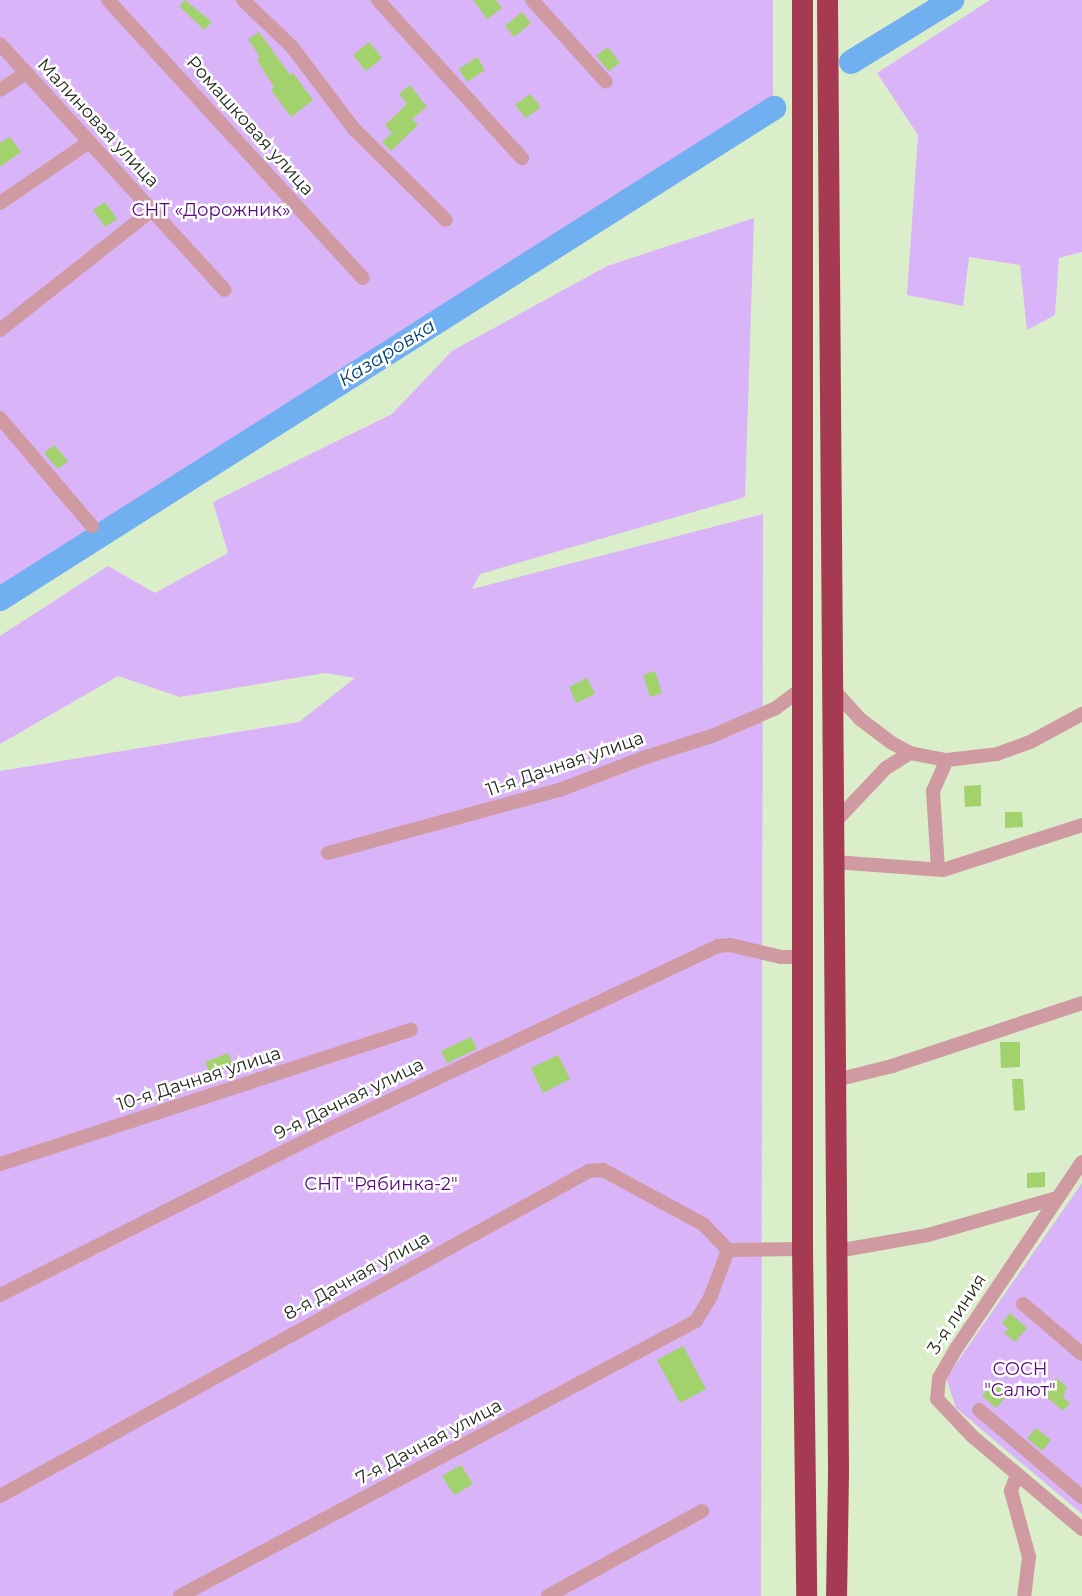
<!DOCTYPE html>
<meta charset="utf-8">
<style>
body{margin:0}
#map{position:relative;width:1082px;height:1596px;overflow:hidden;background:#dbeeca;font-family:Montserrat,sans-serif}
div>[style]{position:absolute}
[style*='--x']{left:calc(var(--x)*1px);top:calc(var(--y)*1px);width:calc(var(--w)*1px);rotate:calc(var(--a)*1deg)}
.green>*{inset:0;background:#dab4f8}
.river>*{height:24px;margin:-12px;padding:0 12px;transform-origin:12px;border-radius:12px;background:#70aff0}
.building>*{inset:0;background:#a1d26b}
.minor>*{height:14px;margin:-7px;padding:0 7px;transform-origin:7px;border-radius:7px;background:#cf9aa1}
.highway>*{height:21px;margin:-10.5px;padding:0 10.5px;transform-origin:10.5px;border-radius:10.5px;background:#a63a53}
span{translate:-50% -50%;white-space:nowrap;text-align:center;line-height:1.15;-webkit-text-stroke:5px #fff;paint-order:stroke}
.street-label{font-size:18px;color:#232a1c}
.park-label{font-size:18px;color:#580a7e}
.water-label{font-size:19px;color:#004072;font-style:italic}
</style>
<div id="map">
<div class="green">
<div style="clip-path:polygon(0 0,773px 0,773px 101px,6px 590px,0 584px)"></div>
<div style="clip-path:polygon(990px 0,1082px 0,1082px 252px,1059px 258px,1055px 315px,1027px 330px,1020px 265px,969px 257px,963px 306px,907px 295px,918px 135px,877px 73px)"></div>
<div style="clip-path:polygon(754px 218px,745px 497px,480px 574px,472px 589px,763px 514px,761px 1596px,0 1596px,0 771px,299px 722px,355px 678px,325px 673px,180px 697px,118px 676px,0 744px,0 636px,108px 566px,155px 593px,228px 553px,213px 502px,392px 414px,452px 351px,607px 266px)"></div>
<div style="clip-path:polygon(1082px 1183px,1082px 1514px,956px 1408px,946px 1378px)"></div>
</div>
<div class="river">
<div style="--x:851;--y:62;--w:119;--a:-31.5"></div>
<div style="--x:0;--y:599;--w:917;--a:-32.39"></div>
</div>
<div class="building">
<div style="clip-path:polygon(185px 0,212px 22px,204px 30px,179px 6px)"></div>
<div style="clip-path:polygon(473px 0,496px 0,502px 8px,487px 19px)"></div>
<div style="clip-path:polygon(522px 12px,531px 23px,514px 37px,505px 26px)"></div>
<div style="clip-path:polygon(259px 32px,290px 75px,293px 73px,313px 100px,291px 117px,271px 90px,274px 87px,257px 60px,260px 57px,248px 39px)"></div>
<div style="clip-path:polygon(369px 42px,382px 58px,366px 71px,353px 55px)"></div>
<div style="clip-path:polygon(608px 47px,620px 63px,609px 71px,596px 56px)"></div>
<div style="clip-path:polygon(477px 57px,485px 70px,467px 82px,459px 69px)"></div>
<div style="clip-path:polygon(410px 85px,427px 107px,412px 119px,418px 125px,391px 151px,382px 142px,392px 133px,385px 125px,407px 104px,399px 94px)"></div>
<div style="clip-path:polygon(530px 94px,541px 107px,526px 118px,515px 105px)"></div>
<div style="clip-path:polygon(10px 137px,21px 152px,0 167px,0 143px)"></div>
<div style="clip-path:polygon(105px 202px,117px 219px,105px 227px,93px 210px)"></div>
<div style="clip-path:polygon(54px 445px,68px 461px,58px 469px,44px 453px)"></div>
<div style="clip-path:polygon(655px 671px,662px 693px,650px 697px,643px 675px)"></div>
<div style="clip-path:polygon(587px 678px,595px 694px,576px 703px,569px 687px)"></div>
<div style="clip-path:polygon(981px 785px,981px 806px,965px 807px,964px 786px)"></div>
<div style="clip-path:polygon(1005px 812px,1022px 812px,1023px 827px,1005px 828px)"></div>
<div style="clip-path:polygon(471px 1037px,477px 1049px,447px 1063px,441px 1051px)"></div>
<div style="clip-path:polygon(1000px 1042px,1020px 1042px,1020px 1067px,1001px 1068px)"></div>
<div style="clip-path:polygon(228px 1053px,233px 1065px,210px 1074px,205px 1062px)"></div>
<div style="clip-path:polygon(558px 1055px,570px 1079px,543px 1093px,531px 1068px)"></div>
<div style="clip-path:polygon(1012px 1079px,1023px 1079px,1025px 1110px,1014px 1111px)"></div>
<div style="clip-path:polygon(1045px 1172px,1045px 1187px,1027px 1188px,1027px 1173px)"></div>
<div style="clip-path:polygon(1010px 1313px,1027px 1328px,1015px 1342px,1004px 1333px,1008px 1329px,1002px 1323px)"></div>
<div style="clip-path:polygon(683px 1346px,706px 1389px,680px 1403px,657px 1360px)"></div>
<div style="clip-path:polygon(1056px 1378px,1067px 1387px,1063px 1397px,1070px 1403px,1063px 1411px,1043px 1394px)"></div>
<div style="clip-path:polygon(994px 1381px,1008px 1394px,996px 1408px,982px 1396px)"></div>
<div style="clip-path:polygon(1036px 1428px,1051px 1440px,1042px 1451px,1027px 1438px)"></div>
<div style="clip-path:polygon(461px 1465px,473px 1484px,454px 1495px,442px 1476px)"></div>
</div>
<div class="minor">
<div style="--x:108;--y:0;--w:377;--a:47.5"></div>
<div style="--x:243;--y:0;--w:68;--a:43.8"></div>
<div style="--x:292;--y:47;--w:103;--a:52.9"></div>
<div style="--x:354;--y:129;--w:129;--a:44.7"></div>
<div style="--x:378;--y:0;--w:214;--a:47.7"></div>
<div style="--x:532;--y:0;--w:110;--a:47.9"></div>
<div style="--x:0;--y:44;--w:333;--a:47.6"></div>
<div style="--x:0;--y:90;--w:31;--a:-33"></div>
<div style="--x:0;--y:203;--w:108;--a:-34.4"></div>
<div style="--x:0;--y:330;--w:195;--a:-38.3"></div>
<div style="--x:0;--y:418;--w:142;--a:49.6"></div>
<div style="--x:832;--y:688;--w:42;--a:47.9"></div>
<div style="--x:860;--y:719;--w:40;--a:37"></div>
<div style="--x:892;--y:743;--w:21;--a:29"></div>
<div style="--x:910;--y:753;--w:38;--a:11"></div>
<div style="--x:947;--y:760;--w:50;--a:-6.8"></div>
<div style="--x:997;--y:754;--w:37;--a:-20"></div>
<div style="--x:1032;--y:741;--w:57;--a:-28.4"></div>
<div style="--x:833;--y:824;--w:77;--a:-46.6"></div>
<div style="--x:886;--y:768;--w:28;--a:-32"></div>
<div style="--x:328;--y:853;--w:243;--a:-15.3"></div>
<div style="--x:562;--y:789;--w:90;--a:-20.9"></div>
<div style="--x:646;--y:757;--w:69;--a:-17.7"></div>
<div style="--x:712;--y:736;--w:70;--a:-23.6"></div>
<div style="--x:776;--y:708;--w:35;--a:-37"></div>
<div style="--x:834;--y:862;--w:109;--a:4.2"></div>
<div style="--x:943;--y:870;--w:146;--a:-17.9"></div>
<div style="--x:938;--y:869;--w:78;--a:-93.7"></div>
<div style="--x:933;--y:791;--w:34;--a:-66"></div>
<div style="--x:836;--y:1080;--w:58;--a:-14"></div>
<div style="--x:892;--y:1066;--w:200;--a:-18.3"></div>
<div style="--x:1082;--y:1162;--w:223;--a:124"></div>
<div style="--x:957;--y:1347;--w:36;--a:120"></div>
<div style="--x:939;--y:1378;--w:21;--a:95"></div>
<div style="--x:937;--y:1399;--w:51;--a:46.6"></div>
<div style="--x:972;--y:1436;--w:144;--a:40.2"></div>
<div style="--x:0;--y:1164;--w:432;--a:-18.1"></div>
<div style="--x:728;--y:1250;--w:74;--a:-0.8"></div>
<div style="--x:837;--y:1251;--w:92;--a:-10"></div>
<div style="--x:928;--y:1235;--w:134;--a:-16"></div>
<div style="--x:0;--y:1295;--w:364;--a:-26.8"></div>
<div style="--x:325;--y:1131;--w:434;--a:-25.2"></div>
<div style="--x:718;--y:946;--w:12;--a:-5"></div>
<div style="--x:730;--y:945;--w:52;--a:13.2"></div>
<div style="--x:781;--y:957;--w:20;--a:0"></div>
<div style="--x:1023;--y:1304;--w:77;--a:40.3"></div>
<div style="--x:979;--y:1410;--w:135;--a:40.2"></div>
<div style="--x:1017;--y:1475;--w:17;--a:111"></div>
<div style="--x:1011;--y:1491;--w:68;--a:74.7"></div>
<div style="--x:1029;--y:1557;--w:39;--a:97"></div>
<div style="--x:0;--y:1496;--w:673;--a:-28.89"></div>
<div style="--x:589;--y:1171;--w:14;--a:-4"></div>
<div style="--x:603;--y:1170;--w:114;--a:28.4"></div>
<div style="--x:703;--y:1224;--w:36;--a:46"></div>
<div style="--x:180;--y:1596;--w:585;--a:-28.06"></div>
<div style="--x:696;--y:1321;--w:27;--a:-59"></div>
<div style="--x:710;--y:1298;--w:51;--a:-69.4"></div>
<div style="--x:548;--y:1596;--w:176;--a:-28.9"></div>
</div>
<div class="highway">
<div style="--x:802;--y:0;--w:1249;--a:90"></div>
<div style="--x:802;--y:1249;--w:347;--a:89.3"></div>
<div style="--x:827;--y:0;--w:1473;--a:89.57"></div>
<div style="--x:838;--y:1473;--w:123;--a:90.9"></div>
</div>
<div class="street-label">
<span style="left:98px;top:123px;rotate:47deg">Малиновая улица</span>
<span style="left:250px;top:126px;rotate:48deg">Ромашковая улица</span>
<span style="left:565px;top:764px;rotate:-19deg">11-я Дачная улица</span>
<span style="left:199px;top:1079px;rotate:-18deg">10-я Дачная улица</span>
<span style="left:349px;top:1099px;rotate:-26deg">9-я Дачная улица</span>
<span style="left:357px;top:1276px;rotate:-29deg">8-я Дачная улица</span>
<span style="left:957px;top:1314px;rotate:-57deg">3-я линия</span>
<span style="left:429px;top:1442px;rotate:-28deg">7-я Дачная улица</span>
</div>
<div class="park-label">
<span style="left:211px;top:210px">СНТ «Дорожник»</span>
<span style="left:381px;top:1184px">СНТ "Рябинка-2"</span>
<span style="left:1020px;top:1380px">СОСН<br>"Салют"</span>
</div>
<div class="water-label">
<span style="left:387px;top:353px;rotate:-32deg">Казаровка</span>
</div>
</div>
